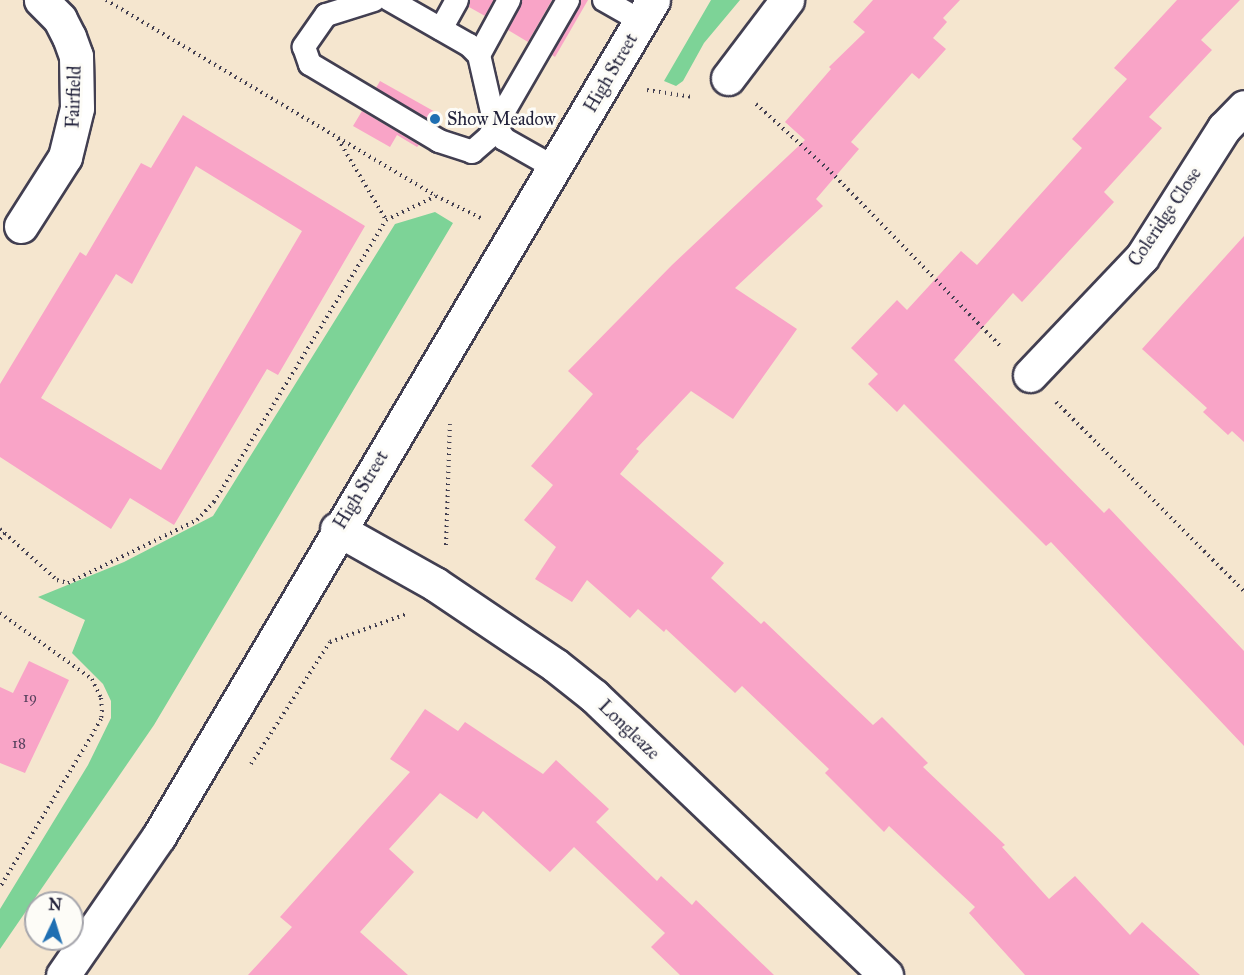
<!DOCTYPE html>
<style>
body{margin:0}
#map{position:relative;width:1244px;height:975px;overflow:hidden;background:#f5e6cf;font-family:"IM FELL Great Primer",serif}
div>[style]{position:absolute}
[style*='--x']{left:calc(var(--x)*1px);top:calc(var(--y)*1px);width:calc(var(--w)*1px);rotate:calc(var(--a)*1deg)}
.green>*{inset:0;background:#7dd397}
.building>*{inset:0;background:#f9a4c7}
.path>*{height:4px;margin-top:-2px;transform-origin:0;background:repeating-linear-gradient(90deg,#423f51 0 1.5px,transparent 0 6px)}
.roads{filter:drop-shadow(2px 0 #423f51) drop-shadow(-2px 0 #423f51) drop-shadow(0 2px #423f51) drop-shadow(0 -2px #423f51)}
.lane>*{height:22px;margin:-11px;padding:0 11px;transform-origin:11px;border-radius:11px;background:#fff}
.street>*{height:33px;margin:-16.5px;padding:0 16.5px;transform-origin:16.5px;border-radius:16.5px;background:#fff}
.primary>*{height:33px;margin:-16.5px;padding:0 16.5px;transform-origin:16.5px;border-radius:16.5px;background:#fff}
.dots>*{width:16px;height:16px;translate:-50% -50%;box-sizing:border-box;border:3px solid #fdfcf7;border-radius:50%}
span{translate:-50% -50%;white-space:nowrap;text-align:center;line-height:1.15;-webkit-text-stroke:6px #fdfcf7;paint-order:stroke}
.number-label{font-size:15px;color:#58425e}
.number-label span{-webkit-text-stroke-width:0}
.street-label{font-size:18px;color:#22223b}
.poi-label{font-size:18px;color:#22223b}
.left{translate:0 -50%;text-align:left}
.north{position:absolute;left:24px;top:891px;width:60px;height:60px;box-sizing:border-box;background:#fdfcf7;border:2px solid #a5a5ac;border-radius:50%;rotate:4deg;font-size:16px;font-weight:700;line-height:24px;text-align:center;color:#22223b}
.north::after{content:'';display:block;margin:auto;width:21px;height:27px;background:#1f6fb2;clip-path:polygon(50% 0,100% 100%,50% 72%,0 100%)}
</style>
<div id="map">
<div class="green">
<div style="clip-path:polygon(711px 0,740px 0,704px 43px,683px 81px,676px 86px,664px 81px)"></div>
<div style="clip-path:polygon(435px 212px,453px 223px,154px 725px,0 949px,0 909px,88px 765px,111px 718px,111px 701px,103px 684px,72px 653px,85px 620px,38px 597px,124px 562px,213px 516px,395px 224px)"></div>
</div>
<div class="building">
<div style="clip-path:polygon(470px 0,494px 0,485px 16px,469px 7px)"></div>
<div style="clip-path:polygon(522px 0,552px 0,528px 42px,508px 30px)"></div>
<div style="clip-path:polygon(581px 0,588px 0,555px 57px,552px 55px)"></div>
<div style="clip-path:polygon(873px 0,960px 0,943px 18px,947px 22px,933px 38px,946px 49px,919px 79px,912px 73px,851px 142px,859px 149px,816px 199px,823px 206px,735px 288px,797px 329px,733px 419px,691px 391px,636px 449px,639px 451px,620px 474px,724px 563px,711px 578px,761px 624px,764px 621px,873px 725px,882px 717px,928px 763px,923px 767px,1005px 845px,1002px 847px,1049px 899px,1075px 876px,1130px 935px,1142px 922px,1200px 975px,1025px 975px,969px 913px,975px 907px,889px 826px,884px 832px,825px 773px,829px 769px,742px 686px,735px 693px,666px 629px,664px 632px,638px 609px,630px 618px,587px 580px,572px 602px,535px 579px,556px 547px,524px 520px,553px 485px,531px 466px,593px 394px,568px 371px,672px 265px,805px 140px,785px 122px,831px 69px,829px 67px,865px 32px,853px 22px)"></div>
<div style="clip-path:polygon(1177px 0,1240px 0,1201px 40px,1212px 50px,1149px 117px,1162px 128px,1104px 192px,1114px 202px,1022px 302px,1013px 293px,954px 360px,1104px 513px,1109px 508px,1244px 651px,1244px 746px,1051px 542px,1046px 546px,904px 404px,897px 412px,868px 384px,878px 374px,851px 348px,897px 300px,907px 310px,961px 251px,977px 265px,1082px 148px,1072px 139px,1127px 79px,1114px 68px)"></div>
<div style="clip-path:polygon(380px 81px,437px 113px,432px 121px,376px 88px)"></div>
<div style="clip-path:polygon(362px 111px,419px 145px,417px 147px,397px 135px,390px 147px,353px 126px)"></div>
<div style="clip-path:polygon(evenodd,183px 115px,365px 226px,278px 375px,267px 369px,174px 525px,130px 498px,111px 529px,0 457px,0 384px,80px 252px,86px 256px,141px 163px,151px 168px,183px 115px,196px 166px,302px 231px,161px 470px,41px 398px,116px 274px,132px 284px,196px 166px)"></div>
<div style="clip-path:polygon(1244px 236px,1244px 442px,1232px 431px,1228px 435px,1203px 412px,1207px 408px,1142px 349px)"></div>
<div style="clip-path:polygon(29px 661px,69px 680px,25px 773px,0 763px,0 687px,13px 693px)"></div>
<div style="clip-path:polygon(425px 709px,458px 731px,465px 722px,543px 774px,556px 760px,609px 809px,596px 822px,657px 881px,661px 876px,692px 905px,696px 900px,774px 975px,680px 975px,651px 947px,665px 933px,574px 847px,550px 872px,483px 811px,477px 819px,440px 793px,389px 849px,414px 872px,360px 932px,408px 975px,248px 975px,292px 927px,280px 917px,410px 772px,390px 759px)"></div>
</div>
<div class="path">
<div style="--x:106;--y:0;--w:384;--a:30.7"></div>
<div style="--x:436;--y:196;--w:50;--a:26.1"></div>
<div style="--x:647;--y:90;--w:47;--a:8.7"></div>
<div style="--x:756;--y:104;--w:101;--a:42.2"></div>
<div style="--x:831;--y:172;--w:245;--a:45.8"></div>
<div style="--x:338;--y:139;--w:94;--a:59.3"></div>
<div style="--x:1056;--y:402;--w:267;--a:45.2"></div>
<div style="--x:0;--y:529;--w:76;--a:41.8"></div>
<div style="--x:57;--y:580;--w:11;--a:15"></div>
<div style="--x:68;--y:583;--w:144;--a:-26"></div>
<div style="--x:197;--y:520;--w:25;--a:-47"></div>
<div style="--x:214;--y:502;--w:330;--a:-58.6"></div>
<div style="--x:386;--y:220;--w:55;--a:-25.6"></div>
<div style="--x:0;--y:539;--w:8;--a:-50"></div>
<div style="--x:446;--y:545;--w:121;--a:-88.1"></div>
<div style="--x:0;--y:613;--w:113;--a:35.7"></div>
<div style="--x:92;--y:679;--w:21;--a:65"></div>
<div style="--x:101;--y:698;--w:12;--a:85"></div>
<div style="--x:102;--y:710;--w:9;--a:96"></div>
<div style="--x:101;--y:719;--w:30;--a:120"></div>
<div style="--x:86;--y:745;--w:166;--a:121.2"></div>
<div style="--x:251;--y:764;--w:145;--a:-57.1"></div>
<div style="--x:330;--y:642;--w:81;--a:-20.2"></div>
</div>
<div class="roads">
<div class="lane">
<div style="--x:374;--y:0;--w:50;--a:162.6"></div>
<div style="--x:326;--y:15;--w:39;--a:125"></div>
<div style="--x:304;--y:47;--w:18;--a:71"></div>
<div style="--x:310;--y:64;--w:150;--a:30.8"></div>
<div style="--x:439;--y:141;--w:35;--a:18"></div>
<div style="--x:472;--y:152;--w:23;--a:-41"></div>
<div style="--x:489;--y:137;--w:158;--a:-60"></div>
<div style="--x:390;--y:0;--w:91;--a:29.7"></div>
<div style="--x:469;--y:45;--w:14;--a:45"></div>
<div style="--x:479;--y:55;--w:72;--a:77.1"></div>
<div style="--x:495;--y:125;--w:17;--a:57"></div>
<div style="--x:504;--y:139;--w:59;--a:29.6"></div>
<div style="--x:604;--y:0;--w:43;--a:29.6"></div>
<div style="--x:441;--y:29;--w:33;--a:-61"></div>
<div style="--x:479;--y:55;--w:63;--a:-61.4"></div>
</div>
<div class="street">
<div style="--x:728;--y:78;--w:98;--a:-52.9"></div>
<div style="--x:21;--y:226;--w:82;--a:-57.5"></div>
<div style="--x:65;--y:157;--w:50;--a:-76.2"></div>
<div style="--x:77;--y:108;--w:52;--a:-91.1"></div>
<div style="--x:76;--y:56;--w:20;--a:-110"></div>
<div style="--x:69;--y:37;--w:20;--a:-117"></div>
<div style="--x:60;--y:19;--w:27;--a:-135"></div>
<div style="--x:1030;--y:375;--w:163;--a:-46.5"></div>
<div style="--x:1142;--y:257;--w:153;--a:-57.6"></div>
<div style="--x:1224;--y:128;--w:29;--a:-46"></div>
<div style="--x:337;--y:529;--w:112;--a:29.3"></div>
<div style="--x:435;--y:584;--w:145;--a:34"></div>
<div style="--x:555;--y:665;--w:50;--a:38.5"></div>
<div style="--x:594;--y:696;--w:404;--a:43.7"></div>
</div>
<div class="primary">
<div style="--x:63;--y:975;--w:169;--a:-55.4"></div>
<div style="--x:159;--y:836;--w:971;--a:-59.42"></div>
</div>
</div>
<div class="dots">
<div style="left:435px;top:119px;background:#1f6fb2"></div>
</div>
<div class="number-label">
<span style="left:30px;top:698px">19</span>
<span style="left:19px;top:744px">18</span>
</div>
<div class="street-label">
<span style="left:611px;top:73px;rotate:-60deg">High Street</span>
<span style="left:74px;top:97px;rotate:-88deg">Fairfield</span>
<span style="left:1165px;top:217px;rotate:-56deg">Coleridge Close</span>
<span style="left:361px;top:490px;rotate:-59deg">High Street</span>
<span style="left:629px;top:730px;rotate:44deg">Longleaze</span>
</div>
<div class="poi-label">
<span class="left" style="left:447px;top:119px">Show Meadow</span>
</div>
<div class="north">N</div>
</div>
